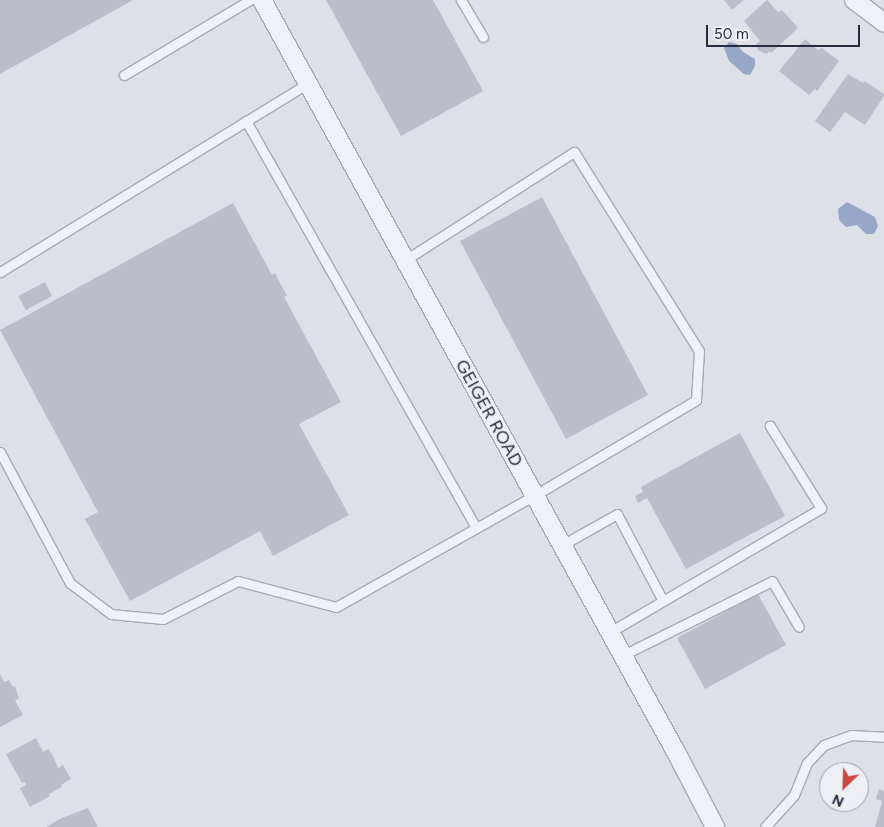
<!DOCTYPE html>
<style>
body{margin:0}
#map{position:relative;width:884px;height:827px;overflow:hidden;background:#dde0e7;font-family:Figtree,sans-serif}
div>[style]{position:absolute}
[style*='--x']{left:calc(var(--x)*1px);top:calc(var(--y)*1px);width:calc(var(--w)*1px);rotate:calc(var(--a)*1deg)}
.water>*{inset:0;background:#98a7c7}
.building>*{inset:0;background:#bbbeca}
.roads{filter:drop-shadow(1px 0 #a6aab4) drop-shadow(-1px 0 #a6aab4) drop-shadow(0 1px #a6aab4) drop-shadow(0 -1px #a6aab4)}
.service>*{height:9px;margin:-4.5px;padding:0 4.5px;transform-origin:4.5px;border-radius:4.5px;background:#f0f1f6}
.minor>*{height:18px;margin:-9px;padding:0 9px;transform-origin:9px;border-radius:9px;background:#f0f1f6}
span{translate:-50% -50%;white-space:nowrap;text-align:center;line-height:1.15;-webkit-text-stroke:5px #edeff5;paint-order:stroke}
.street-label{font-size:18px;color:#272b3e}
.north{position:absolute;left:819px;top:762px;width:50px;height:50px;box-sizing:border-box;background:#edeff5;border:1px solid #9ea1ac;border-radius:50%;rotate:204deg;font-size:14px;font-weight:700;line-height:20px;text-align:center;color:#272b3e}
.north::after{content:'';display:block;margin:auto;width:18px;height:22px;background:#cd4542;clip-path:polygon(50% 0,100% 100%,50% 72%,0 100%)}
.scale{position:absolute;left:706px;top:25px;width:154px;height:22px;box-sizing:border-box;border:2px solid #272b3e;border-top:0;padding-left:6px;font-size:15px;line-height:18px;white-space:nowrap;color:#272b3e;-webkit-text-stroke:4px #edeff5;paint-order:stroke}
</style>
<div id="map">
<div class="water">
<div style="clip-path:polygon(729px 42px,737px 44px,743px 52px,755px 59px,755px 66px,750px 75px,744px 74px,729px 61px,724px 48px)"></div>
<div style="clip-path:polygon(847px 202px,875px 217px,878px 226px,874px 234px,866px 234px,857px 225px,846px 227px,839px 220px,838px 209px)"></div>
</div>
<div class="building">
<div style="clip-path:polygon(0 0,133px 0,0 74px)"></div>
<div style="clip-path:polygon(326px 0,433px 0,483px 91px,401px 136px)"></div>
<div style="clip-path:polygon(724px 0,744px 0,732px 10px)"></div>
<div style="clip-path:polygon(767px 0,778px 12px,782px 10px,798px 28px,771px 53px,770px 51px,766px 54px,758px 50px,756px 44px,760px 41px,744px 21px)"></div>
<div style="clip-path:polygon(805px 39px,818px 50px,822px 48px,839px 61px,817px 91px,815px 89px,809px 95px,779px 71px)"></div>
<div style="clip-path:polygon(848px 74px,863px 83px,864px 81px,884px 94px,884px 96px,865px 125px,845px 112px,830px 132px,815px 121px)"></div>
<div style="clip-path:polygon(542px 197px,648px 395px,566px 439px,460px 241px)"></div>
<div style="clip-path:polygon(233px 203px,272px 275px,275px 273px,287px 296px,284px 297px,341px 402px,299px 424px,349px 515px,273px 556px,260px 531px,130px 601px,85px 519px,98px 512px,0 330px)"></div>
<div style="clip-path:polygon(45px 282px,52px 296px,26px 310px,18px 296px)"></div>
<div style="clip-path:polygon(740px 433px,785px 516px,686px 569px,647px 498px,638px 503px,635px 496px,643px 492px,641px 487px)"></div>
<div style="clip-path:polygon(758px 594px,786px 645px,705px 689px,677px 638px)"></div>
<div style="clip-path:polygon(0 674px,4px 682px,9px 680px,13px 687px,15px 686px,19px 699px,15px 700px,23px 715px,0 727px)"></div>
<div style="clip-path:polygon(36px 738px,43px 752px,48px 749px,53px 756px,58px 768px,63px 765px,71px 779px,61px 785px,62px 787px,49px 794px,50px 796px,30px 807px,20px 788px,26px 785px,25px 782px,22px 783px,6px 754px)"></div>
<div style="clip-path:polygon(879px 789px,884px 791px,884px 827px,875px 827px,882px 801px,876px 799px)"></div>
<div style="clip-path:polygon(88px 808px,98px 827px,46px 827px,62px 818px)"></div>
</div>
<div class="roads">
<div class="service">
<div style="--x:461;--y:0;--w:43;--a:59.3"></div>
<div style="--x:124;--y:75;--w:147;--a:-30.8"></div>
<div style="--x:246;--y:121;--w:467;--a:60.5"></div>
<div style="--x:0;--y:272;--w:361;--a:-31.5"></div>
<div style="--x:0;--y:452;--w:149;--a:61.9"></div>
<div style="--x:70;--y:583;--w:51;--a:37.1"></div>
<div style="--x:111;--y:614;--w:52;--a:5.5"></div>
<div style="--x:163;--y:619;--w:84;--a:-26.9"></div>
<div style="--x:238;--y:581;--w:101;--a:14.9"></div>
<div style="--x:336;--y:607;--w:228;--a:-29.4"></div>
<div style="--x:535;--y:495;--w:187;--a:-30.5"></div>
<div style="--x:696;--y:400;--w:49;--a:-86.5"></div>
<div style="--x:699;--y:351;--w:235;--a:-122.1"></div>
<div style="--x:574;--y:152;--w:201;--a:147.4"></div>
<div style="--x:562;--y:545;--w:63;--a:-29.4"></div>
<div style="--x:617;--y:514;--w:98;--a:62.1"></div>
<div style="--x:610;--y:632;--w:245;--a:-30.4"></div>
<div style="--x:821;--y:508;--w:97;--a:-121.9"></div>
<div style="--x:623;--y:655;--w:166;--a:-26.4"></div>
<div style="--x:772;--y:581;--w:53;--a:59.6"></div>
<div style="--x:765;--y:827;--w:43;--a:-47.8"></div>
<div style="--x:794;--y:795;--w:35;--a:-68"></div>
<div style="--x:807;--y:763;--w:25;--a:-47"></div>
<div style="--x:824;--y:745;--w:29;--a:-20"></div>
<div style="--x:851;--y:735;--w:33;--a:3"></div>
</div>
<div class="minor">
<div style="--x:262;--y:0;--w:858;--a:61.17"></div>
<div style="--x:676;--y:752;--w:85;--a:62.5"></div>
<div style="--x:854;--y:0;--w:38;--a:37"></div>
</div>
</div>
<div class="street-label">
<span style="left:489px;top:413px;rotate:61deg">GEIGER ROAD</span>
</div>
<div class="north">N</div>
<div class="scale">50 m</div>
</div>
